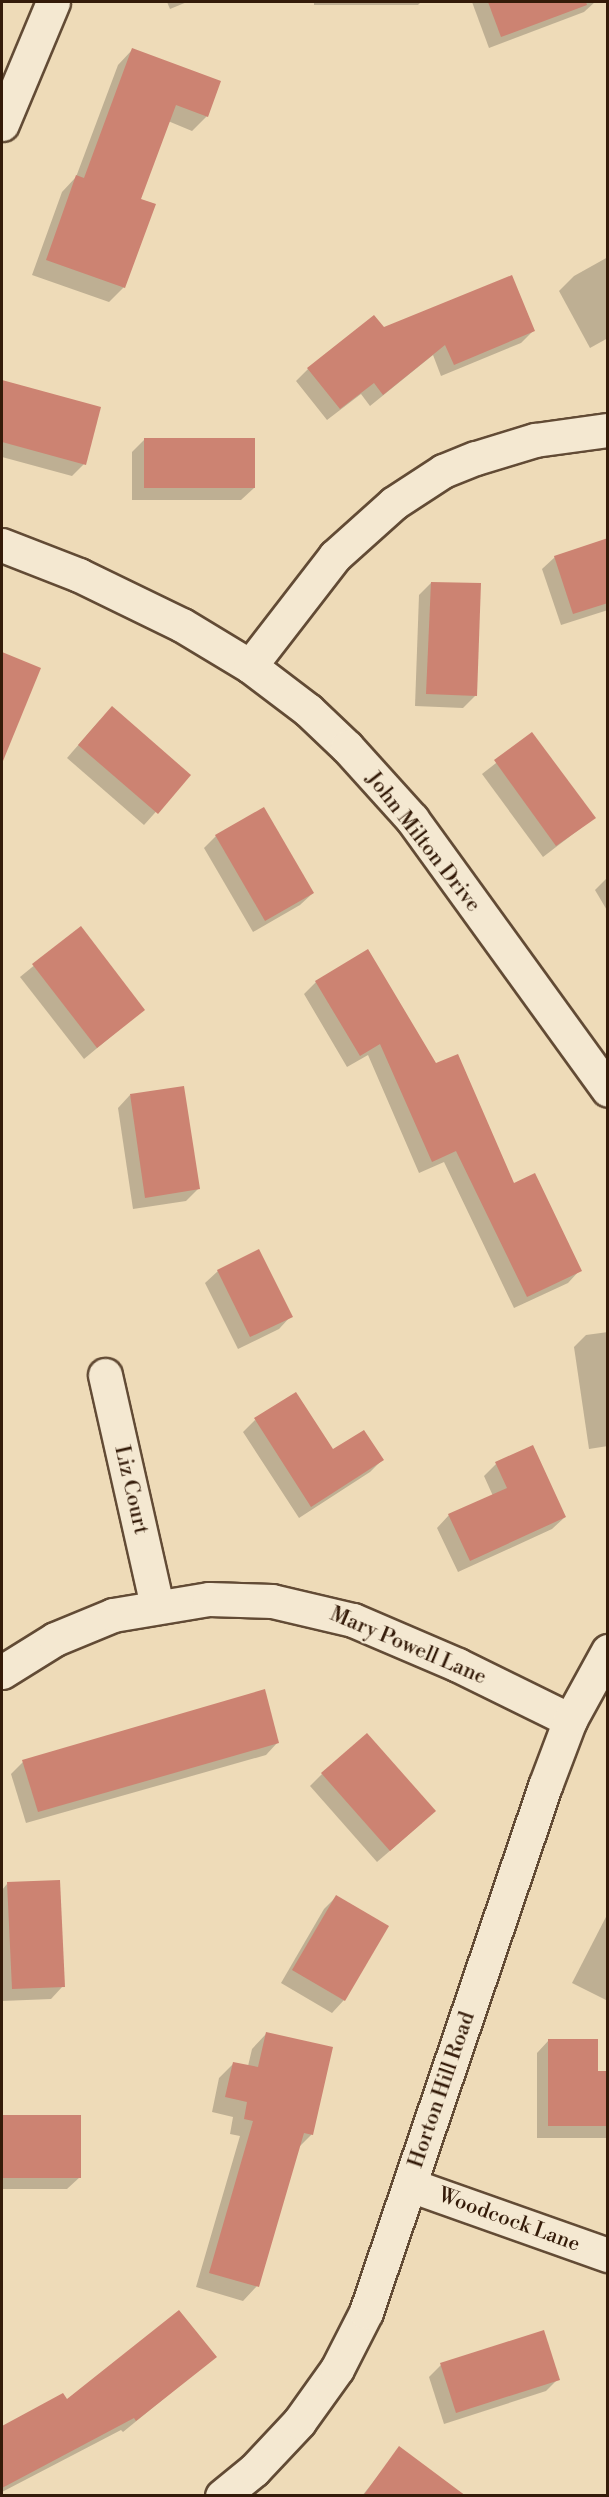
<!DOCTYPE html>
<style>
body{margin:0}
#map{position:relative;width:609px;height:2497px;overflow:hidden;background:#eedbb8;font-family:"Libre Bodoni",serif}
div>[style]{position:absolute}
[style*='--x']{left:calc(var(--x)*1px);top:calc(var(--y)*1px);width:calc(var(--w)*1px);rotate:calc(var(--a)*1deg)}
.shadow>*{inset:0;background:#0003}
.building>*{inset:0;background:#cc8372}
.roads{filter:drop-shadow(2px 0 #624b35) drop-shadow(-2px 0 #624b35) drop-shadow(0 2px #624b35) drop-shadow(0 -2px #624b35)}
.street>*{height:33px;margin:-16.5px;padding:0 16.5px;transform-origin:16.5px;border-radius:16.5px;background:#f4e8d1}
span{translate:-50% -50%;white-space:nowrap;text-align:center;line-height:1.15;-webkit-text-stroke:4.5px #f4e8d1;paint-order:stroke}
.street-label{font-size:21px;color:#341b09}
.frame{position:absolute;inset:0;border:3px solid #341b09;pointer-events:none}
</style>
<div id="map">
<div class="shadow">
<div style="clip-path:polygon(167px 2px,187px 2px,170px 9px)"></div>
<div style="clip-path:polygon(314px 2px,421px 2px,418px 5px,314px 5px)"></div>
<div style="clip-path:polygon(472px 2px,595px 2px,584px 12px,489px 48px)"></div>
<div style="clip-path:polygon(132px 50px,207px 116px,192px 131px,168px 121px,140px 200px,124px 287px,109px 302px,32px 275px,62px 192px,76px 177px,118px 65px)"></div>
<div style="clip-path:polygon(608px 257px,608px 338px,590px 348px,559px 291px,574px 276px)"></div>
<div style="clip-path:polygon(383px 329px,533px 331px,521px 343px,441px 376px,433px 355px,370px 406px,361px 394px,327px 420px,296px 381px,308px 369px)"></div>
<div style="clip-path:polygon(2px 382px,100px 408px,84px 464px,72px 476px,2px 457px)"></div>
<div style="clip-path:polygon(144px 440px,254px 488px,241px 500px,132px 500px,132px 452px)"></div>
<div style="clip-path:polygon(608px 539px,608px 610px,561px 625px,542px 569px,555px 557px)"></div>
<div style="clip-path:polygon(431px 583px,475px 696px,463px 708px,415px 706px,419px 595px)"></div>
<div style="clip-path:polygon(2px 653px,39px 668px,2px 755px)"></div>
<div style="clip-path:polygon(100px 720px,189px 775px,144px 825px,67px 758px)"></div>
<div style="clip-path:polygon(532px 735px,594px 818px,543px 857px,482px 774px)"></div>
<div style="clip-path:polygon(216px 836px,313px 893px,300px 905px,253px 932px,204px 848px)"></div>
<div style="clip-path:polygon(607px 878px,608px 878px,608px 912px,595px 890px)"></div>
<div style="clip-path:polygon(80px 928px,143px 1010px,84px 1059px,20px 977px)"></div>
<div style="clip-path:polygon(316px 982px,435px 1065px,514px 1185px,580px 1270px,568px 1283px,514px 1308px,444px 1162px,419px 1173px,368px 1055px,347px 1067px,304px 994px)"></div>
<div style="clip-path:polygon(130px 1095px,198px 1189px,186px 1201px,133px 1209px,118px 1108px)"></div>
<div style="clip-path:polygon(218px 1271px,291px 1316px,279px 1329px,238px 1349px,205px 1283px)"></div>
<div style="clip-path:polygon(608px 1332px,608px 1446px,589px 1449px,574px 1347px,586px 1335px)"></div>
<div style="clip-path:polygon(255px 1420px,333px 1452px,382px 1460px,370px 1472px,299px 1518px,243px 1432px)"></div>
<div style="clip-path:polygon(496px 1464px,565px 1517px,552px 1529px,458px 1572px,437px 1528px,449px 1515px,493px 1496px,484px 1476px)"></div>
<div style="clip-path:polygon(278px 1742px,266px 1755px,26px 1823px,11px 1774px,23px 1762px)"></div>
<div style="clip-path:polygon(322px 1774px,422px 1823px,377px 1862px,310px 1786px)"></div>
<div style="clip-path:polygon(7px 1884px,63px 1986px,51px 1999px,2px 2001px,2px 1890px)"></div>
<div style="clip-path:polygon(336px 1897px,344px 2000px,332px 2013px,281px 1983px,324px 1909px)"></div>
<div style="clip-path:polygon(608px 1913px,608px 2001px,572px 1983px)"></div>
<div style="clip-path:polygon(266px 2034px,312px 2134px,297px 2149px,257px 2286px,243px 2301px,196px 2287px,240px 2136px,230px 2134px,233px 2117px,212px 2112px,219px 2078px,234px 2063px,248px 2066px,252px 2049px)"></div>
<div style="clip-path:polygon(549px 2040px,596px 2072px,608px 2072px,608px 2138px,537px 2138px,537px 2053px)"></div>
<div style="clip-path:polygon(2px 2117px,80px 2117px,80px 2177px,67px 2189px,2px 2189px)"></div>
<div style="clip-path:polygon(215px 2357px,123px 2432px,121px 2430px,2px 2492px,2px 2427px,63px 2395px,66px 2401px)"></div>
<div style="clip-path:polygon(441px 2365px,558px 2379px,546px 2391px,444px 2424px,429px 2377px)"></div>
<div style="clip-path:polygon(400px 2448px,456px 2496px,362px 2496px)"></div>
</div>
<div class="building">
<div style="clip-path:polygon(488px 2px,586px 2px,587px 5px,501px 37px)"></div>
<div style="clip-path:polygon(132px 48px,221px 81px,208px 117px,176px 105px,141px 199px,156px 204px,125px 288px,46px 260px,76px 175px,84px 178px)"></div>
<div style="clip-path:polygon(512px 275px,535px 331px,454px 365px,445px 345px,383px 395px,374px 383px,340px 409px,307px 368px,374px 315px,384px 327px)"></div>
<div style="clip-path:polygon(2px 380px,101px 407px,86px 465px,2px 442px)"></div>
<div style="clip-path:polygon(144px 438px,255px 438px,255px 488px,144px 488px)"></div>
<div style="clip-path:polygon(608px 538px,608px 603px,573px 614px,554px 556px)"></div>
<div style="clip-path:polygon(431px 582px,481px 583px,477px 696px,426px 694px)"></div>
<div style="clip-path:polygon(2px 652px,41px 668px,3px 761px,2px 761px)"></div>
<div style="clip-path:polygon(112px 706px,191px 775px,158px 814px,78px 745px)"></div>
<div style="clip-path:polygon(532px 732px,596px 818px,556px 846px,494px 760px)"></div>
<div style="clip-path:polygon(264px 807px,314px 893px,265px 921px,215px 835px)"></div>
<div style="clip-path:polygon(81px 926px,145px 1010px,97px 1048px,32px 964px)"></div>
<div style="clip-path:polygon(368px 949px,436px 1063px,458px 1054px,514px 1183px,535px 1173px,582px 1271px,527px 1297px,456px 1151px,432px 1162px,380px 1044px,360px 1056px,315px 981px)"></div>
<div style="clip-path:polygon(184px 1086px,200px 1189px,145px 1198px,130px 1094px)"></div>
<div style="clip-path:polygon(259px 1249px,293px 1317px,250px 1337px,217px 1270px)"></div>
<div style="clip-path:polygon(296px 1392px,333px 1449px,364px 1430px,384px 1460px,311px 1507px,254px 1418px)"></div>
<div style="clip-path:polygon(533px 1445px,566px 1517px,470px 1561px,448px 1514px,507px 1488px,495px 1462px)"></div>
<div style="clip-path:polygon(265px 1689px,279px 1743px,38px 1812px,22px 1760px)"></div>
<div style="clip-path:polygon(367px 1733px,436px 1811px,390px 1851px,321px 1773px)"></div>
<div style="clip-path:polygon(60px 1880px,65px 1987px,12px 1989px,7px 1882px)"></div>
<div style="clip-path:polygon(336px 1895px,389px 1926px,345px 2001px,292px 1970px)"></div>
<div style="clip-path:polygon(266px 2032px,333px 2047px,313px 2135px,304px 2133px,259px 2287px,209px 2273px,253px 2121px,244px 2119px,247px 2102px,225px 2097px,233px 2062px,258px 2067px)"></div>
<div style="clip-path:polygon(548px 2039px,598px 2039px,598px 2071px,608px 2071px,608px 2126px,548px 2126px)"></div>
<div style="clip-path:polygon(2px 2115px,81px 2115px,81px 2178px,2px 2178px)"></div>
<div style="clip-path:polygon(179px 2310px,217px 2357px,136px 2421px,134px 2418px,2px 2488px,2px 2426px,63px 2393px,67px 2399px)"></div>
<div style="clip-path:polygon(544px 2330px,560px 2380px,456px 2413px,440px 2363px)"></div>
<div style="clip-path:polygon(399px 2446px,466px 2496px,363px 2496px)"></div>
</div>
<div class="roads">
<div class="street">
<div style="--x:2;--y:124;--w:132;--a:-67.3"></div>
<div style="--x:2;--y:545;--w:83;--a:21.3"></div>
<div style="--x:79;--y:575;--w:114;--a:25.9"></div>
<div style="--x:182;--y:625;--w:79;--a:31.1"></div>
<div style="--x:250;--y:666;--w:73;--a:37.2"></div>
<div style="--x:308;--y:710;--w:54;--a:43.5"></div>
<div style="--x:347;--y:747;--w:97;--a:47.9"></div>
<div style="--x:412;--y:819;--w:334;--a:54.1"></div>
<div style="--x:250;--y:666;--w:139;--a:-52.3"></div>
<div style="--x:335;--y:556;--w:79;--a:-41.9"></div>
<div style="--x:394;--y:503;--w:59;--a:-33.1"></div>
<div style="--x:443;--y:471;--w:35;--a:-22"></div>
<div style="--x:476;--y:458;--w:62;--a:-17"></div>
<div style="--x:535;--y:440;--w:74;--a:-7.8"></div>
<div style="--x:105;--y:1375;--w:236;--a:77.3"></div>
<div style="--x:2;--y:1672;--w:62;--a:-31.9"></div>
<div style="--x:55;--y:1639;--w:63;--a:-22.5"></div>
<div style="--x:113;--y:1615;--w:97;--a:-9.5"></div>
<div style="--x:209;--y:1599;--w:63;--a:1.8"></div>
<div style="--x:272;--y:1601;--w:83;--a:13.2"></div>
<div style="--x:353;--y:1620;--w:114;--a:23.2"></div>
<div style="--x:458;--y:1665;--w:125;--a:26.2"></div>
<div style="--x:410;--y:2185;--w:210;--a:19.5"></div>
<div style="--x:222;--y:2496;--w:41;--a:-39.1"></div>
<div style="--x:254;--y:2470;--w:66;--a:-46.8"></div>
<div style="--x:299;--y:2422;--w:65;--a:-54.4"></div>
<div style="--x:337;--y:2369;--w:64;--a:-63"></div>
<div style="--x:366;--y:2312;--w:556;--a:-71.21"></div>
<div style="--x:545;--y:1786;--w:71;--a:-69.3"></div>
<div style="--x:570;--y:1720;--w:79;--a:-61.2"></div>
</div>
</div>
<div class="street-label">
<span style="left:423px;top:842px;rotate:52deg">John Milton Drive</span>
<span style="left:131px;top:1490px;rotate:77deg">Liz Court</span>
<span style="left:408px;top:1646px;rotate:23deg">Mary Powell Lane</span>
<span style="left:442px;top:2090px;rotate:-71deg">Horton Hill Road</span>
<span style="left:509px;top:2220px;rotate:20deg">Woodcock Lane</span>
</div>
<div class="frame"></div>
</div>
